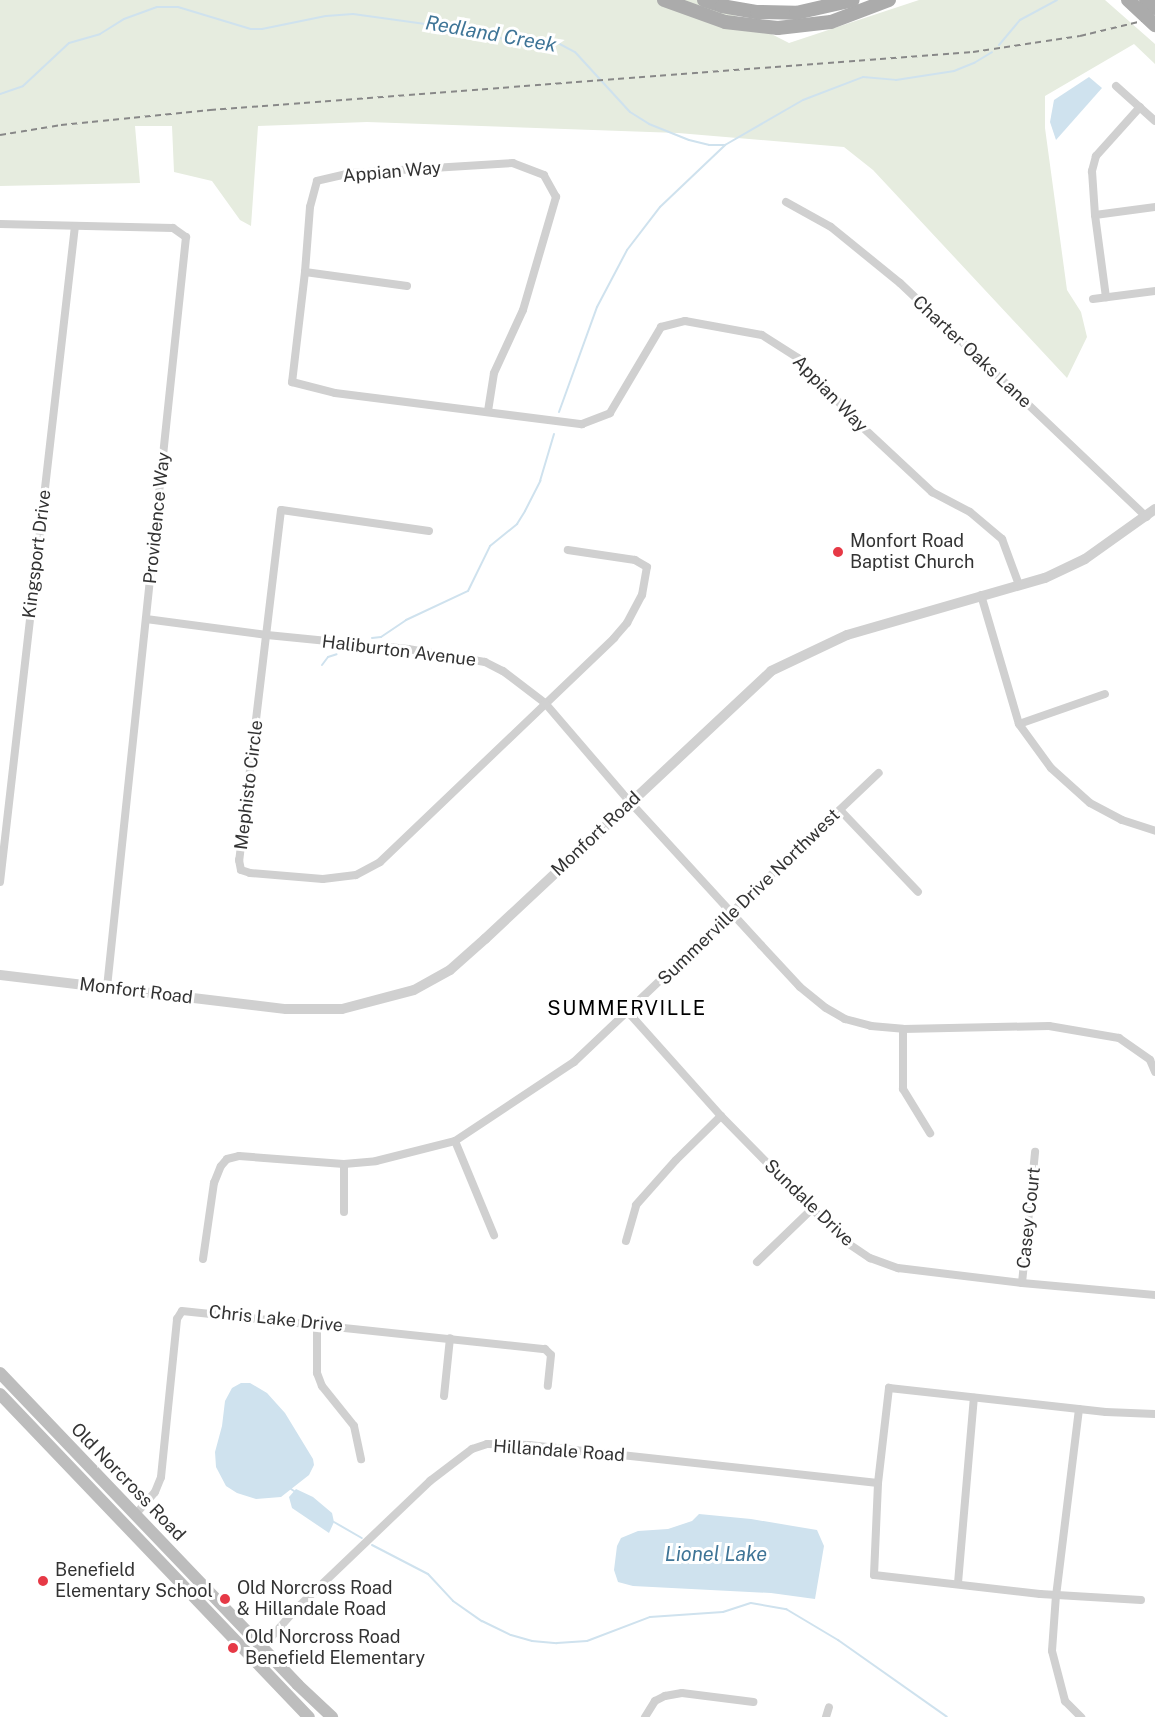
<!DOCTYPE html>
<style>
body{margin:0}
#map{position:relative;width:1155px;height:1717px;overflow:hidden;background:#fff;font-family:"Public Sans",sans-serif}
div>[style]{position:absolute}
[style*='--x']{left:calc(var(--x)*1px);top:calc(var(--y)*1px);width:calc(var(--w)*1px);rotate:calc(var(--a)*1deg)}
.green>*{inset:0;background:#e6ecdf}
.water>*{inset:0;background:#cfe2ee}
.stream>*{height:2px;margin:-1px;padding:0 1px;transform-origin:1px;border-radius:1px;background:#cfe2ee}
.minor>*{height:8px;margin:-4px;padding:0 4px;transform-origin:4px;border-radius:4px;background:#d0d0d0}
.tertiary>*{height:10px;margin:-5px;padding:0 5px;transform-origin:5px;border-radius:5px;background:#d0d0d0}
.secondary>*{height:12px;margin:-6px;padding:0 6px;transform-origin:6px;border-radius:6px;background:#bdbdbd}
.primary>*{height:14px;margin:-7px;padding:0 7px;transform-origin:7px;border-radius:7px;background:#ababab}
.rail>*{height:2px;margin-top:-1px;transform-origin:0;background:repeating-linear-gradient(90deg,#888 0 6px,transparent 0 10.5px)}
.primary-bridge>*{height:14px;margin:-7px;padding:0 7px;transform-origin:7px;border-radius:7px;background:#ababab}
.dots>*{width:16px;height:16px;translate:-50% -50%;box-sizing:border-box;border:3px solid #fff;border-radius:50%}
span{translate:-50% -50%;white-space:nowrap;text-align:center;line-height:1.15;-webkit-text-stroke:6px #fff;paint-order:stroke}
.street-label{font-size:18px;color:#333}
.poi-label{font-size:18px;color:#333}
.left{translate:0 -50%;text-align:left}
.water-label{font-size:20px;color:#3f7597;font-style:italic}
.neighbourhood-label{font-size:20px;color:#000;letter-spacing:1.5px}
</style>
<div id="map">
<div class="green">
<div style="clip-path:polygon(0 0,705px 0,789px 43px,919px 0,1105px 0,1155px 44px,1155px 64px,1134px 44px,1045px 96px,1045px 128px,1067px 290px,1081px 312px,1087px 337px,1067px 378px,873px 170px,844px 147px,678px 133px,367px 122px,258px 126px,251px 226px,240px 220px,212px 181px,174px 172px,172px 126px,135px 126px,140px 183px,0 186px)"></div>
</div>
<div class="water">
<div style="clip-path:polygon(1089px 77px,1102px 88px,1056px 140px,1050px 122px,1054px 100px)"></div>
<div style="clip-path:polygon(241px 1383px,250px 1383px,267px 1393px,285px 1413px,313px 1459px,314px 1465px,309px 1475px,281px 1497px,256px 1499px,237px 1493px,226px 1486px,216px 1467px,215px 1452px,222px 1426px,225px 1401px,232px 1388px)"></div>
<div style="clip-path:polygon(296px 1489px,313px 1497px,332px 1513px,334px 1522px,329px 1533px,292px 1508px,289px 1497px)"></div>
<div style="clip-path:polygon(699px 1514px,751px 1519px,817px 1530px,824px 1546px,815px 1599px,771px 1593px,633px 1586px,618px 1582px,614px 1570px,617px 1546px,621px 1538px,638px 1531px,668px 1529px,692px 1521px)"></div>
</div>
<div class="stream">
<div style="--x:999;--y:45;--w:33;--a:-50"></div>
<div style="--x:1020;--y:20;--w:42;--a:-28.4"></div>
<div style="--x:0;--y:94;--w:24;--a:-19"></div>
<div style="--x:23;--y:86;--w:63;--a:-43.1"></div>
<div style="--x:69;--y:43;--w:32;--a:-16"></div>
<div style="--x:100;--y:34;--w:28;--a:-32"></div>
<div style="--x:124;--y:19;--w:35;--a:-20"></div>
<div style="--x:157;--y:7;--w:21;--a:0"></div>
<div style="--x:178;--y:7;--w:76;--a:16.8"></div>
<div style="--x:251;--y:29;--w:11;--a:0"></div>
<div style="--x:262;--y:29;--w:65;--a:-11.5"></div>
<div style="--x:326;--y:16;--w:27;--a:-4"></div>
<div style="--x:353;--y:14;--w:73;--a:7.9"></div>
<div style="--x:425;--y:24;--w:32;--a:2"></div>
<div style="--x:457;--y:25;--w:52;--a:16.7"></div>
<div style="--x:507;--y:40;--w:49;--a:2.3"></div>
<div style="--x:556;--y:42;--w:21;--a:28"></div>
<div style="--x:575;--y:52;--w:81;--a:47.5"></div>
<div style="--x:630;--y:112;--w:22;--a:32"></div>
<div style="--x:649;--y:124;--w:43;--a:21.8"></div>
<div style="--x:689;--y:140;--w:21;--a:14"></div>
<div style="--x:709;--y:145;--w:16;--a:0"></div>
<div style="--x:725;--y:145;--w:90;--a:-30"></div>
<div style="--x:803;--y:100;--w:64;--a:-21"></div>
<div style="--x:863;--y:77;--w:33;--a:5"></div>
<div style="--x:896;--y:80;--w:59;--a:-8.8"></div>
<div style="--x:954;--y:71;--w:22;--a:-22"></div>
<div style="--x:974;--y:63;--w:21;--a:-31"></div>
<div style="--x:559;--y:412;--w:112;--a:-70.1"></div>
<div style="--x:597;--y:307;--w:64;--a:-62.2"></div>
<div style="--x:627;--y:250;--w:54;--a:-52.5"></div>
<div style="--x:660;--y:207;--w:90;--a:-43.6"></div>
<div style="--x:372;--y:638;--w:9;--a:-6"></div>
<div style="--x:381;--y:637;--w:30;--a:-34"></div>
<div style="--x:406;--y:620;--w:68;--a:-25.1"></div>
<div style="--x:468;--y:591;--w:50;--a:-63.9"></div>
<div style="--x:490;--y:546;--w:35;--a:-39"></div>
<div style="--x:517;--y:524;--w:15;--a:-58"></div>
<div style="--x:525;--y:511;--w:34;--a:-63"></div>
<div style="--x:540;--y:481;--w:49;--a:-73.4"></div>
<div style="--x:322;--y:665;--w:10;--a:-53"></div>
<div style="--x:328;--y:657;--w:9;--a:-18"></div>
<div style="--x:291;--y:1489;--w:4;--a:34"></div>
<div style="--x:334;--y:1522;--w:32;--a:30"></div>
<div style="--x:372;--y:1545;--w:63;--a:27.4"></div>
<div style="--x:428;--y:1574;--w:37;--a:47"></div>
<div style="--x:453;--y:1601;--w:35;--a:35"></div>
<div style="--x:482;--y:1621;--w:32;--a:26"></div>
<div style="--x:511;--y:1635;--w:22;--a:16"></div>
<div style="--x:532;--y:1641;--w:25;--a:5"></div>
<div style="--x:557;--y:1643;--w:30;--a:-4"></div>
<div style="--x:587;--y:1641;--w:67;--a:-20.9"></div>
<div style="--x:650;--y:1617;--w:73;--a:-3.9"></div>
<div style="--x:723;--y:1612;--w:29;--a:-18"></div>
<div style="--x:751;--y:1603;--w:36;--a:10"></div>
<div style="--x:786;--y:1609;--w:61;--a:30.8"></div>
<div style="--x:838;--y:1640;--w:133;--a:35.2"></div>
</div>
<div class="minor">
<div style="--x:1116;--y:86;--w:52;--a:41.9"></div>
<div style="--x:1140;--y:107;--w:66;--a:131.9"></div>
<div style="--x:1096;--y:156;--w:16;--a:105"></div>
<div style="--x:1092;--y:171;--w:44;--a:86.1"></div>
<div style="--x:1095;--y:215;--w:61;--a:-7.6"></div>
<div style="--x:786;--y:202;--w:51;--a:29.1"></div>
<div style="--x:831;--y:227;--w:89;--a:39.1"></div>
<div style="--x:900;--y:283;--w:340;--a:43.5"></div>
<div style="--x:1095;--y:215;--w:83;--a:82.4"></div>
<div style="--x:0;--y:224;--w:173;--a:1.3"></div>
<div style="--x:173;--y:228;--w:16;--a:35"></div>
<div style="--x:186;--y:237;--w:755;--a:96.01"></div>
<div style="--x:305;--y:272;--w:103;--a:7.8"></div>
<div style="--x:1093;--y:299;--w:63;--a:-7.4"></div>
<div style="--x:488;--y:411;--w:38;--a:-81"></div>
<div style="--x:494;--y:373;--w:69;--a:-65.3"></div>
<div style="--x:523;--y:310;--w:118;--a:-73.7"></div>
<div style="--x:556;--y:197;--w:25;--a:-119"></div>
<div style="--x:544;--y:175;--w:33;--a:-159"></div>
<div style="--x:513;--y:163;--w:162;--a:176.5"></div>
<div style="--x:351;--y:173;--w:35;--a:167"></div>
<div style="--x:317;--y:181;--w:27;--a:105"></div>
<div style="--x:310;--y:207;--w:65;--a:94.4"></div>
<div style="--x:305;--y:272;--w:111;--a:96.7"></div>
<div style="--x:292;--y:382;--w:44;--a:14.3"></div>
<div style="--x:335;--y:393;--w:249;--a:7.2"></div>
<div style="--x:582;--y:424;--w:30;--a:-21"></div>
<div style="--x:610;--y:413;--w:100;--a:-59.3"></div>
<div style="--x:661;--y:327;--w:25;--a:-14"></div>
<div style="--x:685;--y:321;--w:78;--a:10.3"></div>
<div style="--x:762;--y:335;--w:43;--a:32.6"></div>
<div style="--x:798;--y:358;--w:87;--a:47.3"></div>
<div style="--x:857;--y:422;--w:103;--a:43"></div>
<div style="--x:932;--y:492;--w:43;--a:27.8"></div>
<div style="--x:970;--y:512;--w:42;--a:40.2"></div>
<div style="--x:1002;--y:539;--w:49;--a:69.7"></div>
<div style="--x:429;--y:531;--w:149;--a:-171.9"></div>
<div style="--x:281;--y:510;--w:353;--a:96.8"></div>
<div style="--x:239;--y:860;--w:10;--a:79"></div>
<div style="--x:241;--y:870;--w:9;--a:18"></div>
<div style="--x:250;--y:873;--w:73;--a:4.7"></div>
<div style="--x:323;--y:879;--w:33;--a:-7"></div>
<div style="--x:356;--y:875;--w:27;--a:-28"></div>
<div style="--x:380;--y:862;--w:324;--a:-43.7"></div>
<div style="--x:614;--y:638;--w:20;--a:-49"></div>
<div style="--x:627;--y:623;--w:32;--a:-62"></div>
<div style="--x:642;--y:595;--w:28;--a:-80"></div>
<div style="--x:647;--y:567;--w:14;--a:-150"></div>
<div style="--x:635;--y:560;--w:68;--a:-171.5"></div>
<div style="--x:981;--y:595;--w:134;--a:73.6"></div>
<div style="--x:1019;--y:724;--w:54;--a:54"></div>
<div style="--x:1051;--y:768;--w:52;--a:41.9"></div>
<div style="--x:1090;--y:803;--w:36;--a:28"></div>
<div style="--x:1122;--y:820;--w:35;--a:18"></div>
<div style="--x:146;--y:619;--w:122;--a:7.5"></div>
<div style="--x:267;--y:635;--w:142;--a:5.7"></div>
<div style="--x:408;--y:649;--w:78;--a:9.6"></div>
<div style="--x:485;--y:662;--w:20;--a:27"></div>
<div style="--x:503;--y:671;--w:53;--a:37.3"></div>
<div style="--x:545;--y:703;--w:130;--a:49.4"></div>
<div style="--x:630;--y:802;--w:194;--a:47.5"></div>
<div style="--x:761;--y:945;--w:57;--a:47.1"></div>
<div style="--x:800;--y:987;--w:33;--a:39"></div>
<div style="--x:826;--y:1008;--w:22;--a:30"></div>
<div style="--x:845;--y:1019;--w:27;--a:15"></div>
<div style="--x:871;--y:1026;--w:32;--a:5"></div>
<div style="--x:903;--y:1029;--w:146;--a:-1.2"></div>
<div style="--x:1049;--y:1026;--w:71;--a:9.7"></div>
<div style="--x:1119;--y:1038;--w:38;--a:35"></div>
<div style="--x:1150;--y:1060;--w:13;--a:67"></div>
<div style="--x:1019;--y:724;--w:91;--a:-19.2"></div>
<div style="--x:840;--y:810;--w:113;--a:46.4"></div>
<div style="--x:0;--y:882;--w:660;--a:-83.48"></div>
<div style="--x:628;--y:1012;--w:140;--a:48.2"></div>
<div style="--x:721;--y:1116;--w:151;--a:45.5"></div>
<div style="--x:827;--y:1224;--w:26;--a:43"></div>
<div style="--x:846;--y:1242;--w:29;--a:34"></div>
<div style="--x:870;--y:1258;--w:30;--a:20"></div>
<div style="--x:898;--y:1268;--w:125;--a:6.9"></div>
<div style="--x:1022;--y:1283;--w:134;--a:5.2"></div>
<div style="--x:903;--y:1029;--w:60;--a:90"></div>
<div style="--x:903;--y:1089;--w:52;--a:58.5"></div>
<div style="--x:455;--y:1141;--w:102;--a:67.5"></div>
<div style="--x:344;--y:1164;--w:48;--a:90"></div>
<div style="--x:626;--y:1241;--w:37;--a:-74"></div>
<div style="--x:636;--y:1205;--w:60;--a:-48.4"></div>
<div style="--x:676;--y:1160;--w:63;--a:-44.4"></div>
<div style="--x:203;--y:1259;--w:77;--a:-81.8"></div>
<div style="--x:214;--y:1183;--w:18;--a:-68"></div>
<div style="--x:221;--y:1166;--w:9;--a:-49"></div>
<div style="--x:227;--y:1159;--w:12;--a:-14"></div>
<div style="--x:239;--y:1156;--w:105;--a:4.4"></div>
<div style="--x:344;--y:1164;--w:32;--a:-5"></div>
<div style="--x:376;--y:1161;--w:81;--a:-14.2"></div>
<div style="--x:455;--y:1141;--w:143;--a:-33.6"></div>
<div style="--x:574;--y:1062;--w:420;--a:-43.5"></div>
<div style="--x:757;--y:1262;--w:78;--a:-44"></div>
<div style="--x:1022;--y:1283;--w:132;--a:-84.3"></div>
<div style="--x:317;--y:1324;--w:49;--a:90"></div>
<div style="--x:317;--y:1373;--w:14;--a:69"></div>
<div style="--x:322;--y:1386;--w:51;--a:51.3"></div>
<div style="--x:354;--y:1426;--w:34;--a:78"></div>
<div style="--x:444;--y:1396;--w:58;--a:-84.1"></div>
<div style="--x:1079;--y:1409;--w:187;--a:97"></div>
<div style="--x:1056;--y:1595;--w:56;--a:94.1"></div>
<div style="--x:1052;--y:1651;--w:52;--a:75.4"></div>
<div style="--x:1065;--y:1701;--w:23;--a:45"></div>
<div style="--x:135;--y:1515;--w:30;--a:-49"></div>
<div style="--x:155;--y:1492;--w:16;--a:-68"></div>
<div style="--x:161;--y:1477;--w:159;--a:-84.2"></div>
<div style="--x:177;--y:1319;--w:9;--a:-58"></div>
<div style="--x:182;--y:1311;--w:365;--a:6"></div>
<div style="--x:545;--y:1349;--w:8;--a:45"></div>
<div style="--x:551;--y:1355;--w:31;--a:96"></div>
<div style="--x:958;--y:1583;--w:186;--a:-85.1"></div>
<div style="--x:1141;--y:1600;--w:101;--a:-176.6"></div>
<div style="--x:1040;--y:1594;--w:167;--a:-173.5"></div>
<div style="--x:874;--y:1575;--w:92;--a:-87.5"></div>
<div style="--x:878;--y:1483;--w:96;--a:-83.4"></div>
<div style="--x:889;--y:1388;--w:218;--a:6.3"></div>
<div style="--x:1106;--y:1412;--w:49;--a:2.3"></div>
<div style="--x:252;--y:1659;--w:65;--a:-48.7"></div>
<div style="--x:295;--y:1610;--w:187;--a:-43.7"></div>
<div style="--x:430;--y:1481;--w:53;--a:-37.3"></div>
<div style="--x:472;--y:1449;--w:16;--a:-18"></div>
<div style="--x:487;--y:1444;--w:42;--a:1.4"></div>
<div style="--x:529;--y:1445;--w:351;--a:6.2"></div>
<div style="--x:645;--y:1717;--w:19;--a:-58"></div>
<div style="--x:655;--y:1701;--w:11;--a:-27"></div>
<div style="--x:665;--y:1696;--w:17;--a:-10"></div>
<div style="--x:682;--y:1693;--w:72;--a:7.2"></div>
<div style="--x:826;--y:1717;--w:10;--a:-73"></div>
</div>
<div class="tertiary">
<div style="--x:0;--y:975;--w:288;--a:6.8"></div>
<div style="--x:286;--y:1009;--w:56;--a:0"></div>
<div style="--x:342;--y:1009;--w:74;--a:-14.8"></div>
<div style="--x:414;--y:990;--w:41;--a:-29.1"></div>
<div style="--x:450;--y:970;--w:47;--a:-41.5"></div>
<div style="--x:485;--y:939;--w:392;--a:-43.1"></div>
<div style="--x:771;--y:671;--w:84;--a:-25.3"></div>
<div style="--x:847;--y:635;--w:206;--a:-16.1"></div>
<div style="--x:1045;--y:578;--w:44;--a:-25.4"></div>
<div style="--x:1085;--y:559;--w:86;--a:-35.5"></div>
</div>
<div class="secondary">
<div style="--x:0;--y:1373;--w:431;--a:46.3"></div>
<div style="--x:298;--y:1685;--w:47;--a:43.3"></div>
<div style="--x:0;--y:1394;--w:447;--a:46.3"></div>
</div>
<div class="primary">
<div style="--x:664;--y:0;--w:65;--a:19.8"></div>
<div style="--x:725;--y:22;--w:53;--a:6.5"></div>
<div style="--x:778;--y:28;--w:53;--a:-6.5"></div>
<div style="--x:831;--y:22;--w:62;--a:-20.8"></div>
<div style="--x:704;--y:0;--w:19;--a:18"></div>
<div style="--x:722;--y:6;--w:36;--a:10"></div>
<div style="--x:757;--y:12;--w:39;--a:1"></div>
<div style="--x:796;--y:13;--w:58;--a:-12.8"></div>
<div style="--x:1146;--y:0;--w:12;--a:42"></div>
</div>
<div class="rail">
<div style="--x:0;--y:135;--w:62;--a:-9.3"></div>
<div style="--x:61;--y:125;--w:150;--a:-5.7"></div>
<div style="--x:210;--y:110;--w:765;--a:-4.35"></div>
<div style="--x:973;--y:52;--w:108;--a:-8.5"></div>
<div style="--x:1080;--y:36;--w:77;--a:-13.5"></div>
</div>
<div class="primary-bridge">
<div style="--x:1128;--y:0;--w:37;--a:43"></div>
</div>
<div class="dots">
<div style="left:838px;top:552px;background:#e63946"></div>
<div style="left:43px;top:1581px;background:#e63946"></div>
<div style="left:225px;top:1599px;background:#e63946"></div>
<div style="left:233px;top:1648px;background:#e63946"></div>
</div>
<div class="street-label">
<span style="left:392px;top:172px;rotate:-5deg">Appian Way</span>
<span style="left:972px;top:352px;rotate:43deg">Charter Oaks Lane</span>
<span style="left:830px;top:394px;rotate:46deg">Appian Way</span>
<span style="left:157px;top:518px;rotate:-84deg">Providence Way</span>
<span style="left:37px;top:554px;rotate:-83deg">Kingsport Drive</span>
<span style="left:399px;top:651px;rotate:7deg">Haliburton Avenue</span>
<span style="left:249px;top:785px;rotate:-83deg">Mephisto Circle</span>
<span style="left:596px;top:834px;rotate:-43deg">Monfort Road</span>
<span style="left:749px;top:897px;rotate:-44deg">Summerville Drive Northwest</span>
<span style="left:136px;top:991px;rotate:7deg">Monfort Road</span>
<span style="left:809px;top:1203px;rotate:44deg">Sundale Drive</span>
<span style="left:1029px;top:1218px;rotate:-84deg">Casey Court</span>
<span style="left:276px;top:1319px;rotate:6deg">Chris Lake Drive</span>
<span style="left:559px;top:1451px;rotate:4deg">Hillandale Road</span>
<span style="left:128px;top:1482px;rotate:46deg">Old Norcross Road</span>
</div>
<div class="poi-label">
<span class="left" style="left:850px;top:552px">Monfort Road<br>Baptist Church</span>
<span class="left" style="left:55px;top:1581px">Benefield<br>Elementary School</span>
<span class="left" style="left:237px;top:1599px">Old Norcross Road<br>&amp; Hillandale Road</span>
<span class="left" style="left:245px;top:1648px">Old Norcross Road<br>Benefield Elementary</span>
</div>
<div class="water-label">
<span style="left:491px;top:34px;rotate:10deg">Redland Creek</span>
<span style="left:716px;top:1554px">Lionel Lake</span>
</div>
<div class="neighbourhood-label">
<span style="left:627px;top:1008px">SUMMERVILLE</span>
</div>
</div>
